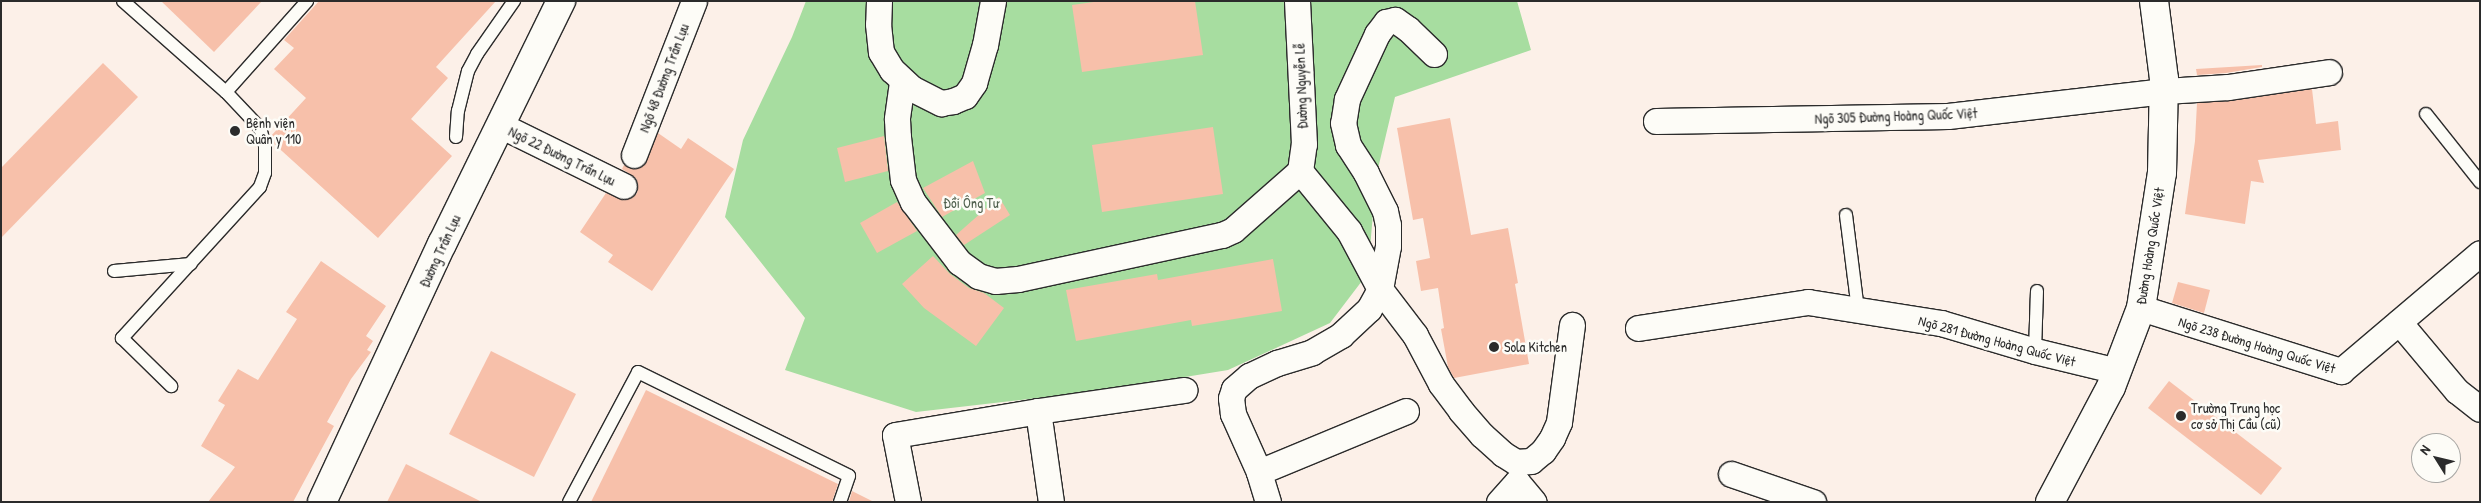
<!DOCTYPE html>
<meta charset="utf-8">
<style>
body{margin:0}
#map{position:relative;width:2481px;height:503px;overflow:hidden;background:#fcf0e8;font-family:"Patrick Hand",sans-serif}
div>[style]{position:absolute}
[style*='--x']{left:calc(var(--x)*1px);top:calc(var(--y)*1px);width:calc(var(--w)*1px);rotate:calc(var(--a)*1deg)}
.green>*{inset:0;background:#a7dda0}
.building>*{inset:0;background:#f7c0aa}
.roads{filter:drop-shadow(1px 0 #2b2b2b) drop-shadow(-1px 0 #2b2b2b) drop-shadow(0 1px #2b2b2b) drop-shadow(0 -1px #2b2b2b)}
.service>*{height:12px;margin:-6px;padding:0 6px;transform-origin:6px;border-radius:6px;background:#fdfcf7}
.minor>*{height:25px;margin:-12.5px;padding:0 12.5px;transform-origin:12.5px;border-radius:12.5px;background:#fdfcf7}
.secondary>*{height:28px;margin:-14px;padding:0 14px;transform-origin:14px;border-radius:14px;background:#fdfcf7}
.dots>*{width:14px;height:14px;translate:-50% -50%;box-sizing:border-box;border:2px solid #fdfcf7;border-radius:50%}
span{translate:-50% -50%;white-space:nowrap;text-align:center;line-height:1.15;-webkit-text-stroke:5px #fdfcf7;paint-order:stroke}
.street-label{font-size:14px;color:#2b2b2b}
.poi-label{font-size:14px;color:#2b2b2b}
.left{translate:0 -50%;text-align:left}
.park-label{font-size:14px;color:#50604e}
.frame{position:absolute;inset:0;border:2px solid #2b2b2b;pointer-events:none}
.north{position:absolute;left:2411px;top:433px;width:50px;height:50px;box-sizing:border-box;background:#fdfcf7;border:1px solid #a9a8a5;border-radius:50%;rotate:306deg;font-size:14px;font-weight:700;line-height:20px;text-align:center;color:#2b2b2b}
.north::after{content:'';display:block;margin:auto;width:18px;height:22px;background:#2b2b2b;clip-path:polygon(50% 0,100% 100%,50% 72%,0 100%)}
</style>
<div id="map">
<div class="green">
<div style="clip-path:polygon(806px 1px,1517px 1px,1531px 50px,1395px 97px,1376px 177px,1368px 273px,1330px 323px,1228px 370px,1099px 391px,916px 412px,785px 370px,805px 318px,725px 217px,743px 140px,792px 37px)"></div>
</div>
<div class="building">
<div style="clip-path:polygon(161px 1px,262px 1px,214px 52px)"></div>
<div style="clip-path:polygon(319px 1px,496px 1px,436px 67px,448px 78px,411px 119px,452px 156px,378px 238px,272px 142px,271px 136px,306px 98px,274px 69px,294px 48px,284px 40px)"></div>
<div style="clip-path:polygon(1101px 1px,1195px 1px,1203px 55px,1082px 72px,1072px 5px)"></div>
<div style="clip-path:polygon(103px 63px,138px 97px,1px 238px,1px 168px)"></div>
<div style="clip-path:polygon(2262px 65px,2262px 67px,2226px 73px,2197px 75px,2196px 69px)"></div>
<div style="clip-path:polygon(2312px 89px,2316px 124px,2338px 121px,2341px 150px,2258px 160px,2264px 183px,2251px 181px,2245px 224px,2185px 214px,2195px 141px,2197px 103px,2230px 101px)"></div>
<div style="clip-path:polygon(1450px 118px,1471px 235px,1508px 228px,1518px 283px,1515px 284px,1529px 364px,1454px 378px,1448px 367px,1441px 329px,1444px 328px,1438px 288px,1421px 291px,1416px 261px,1430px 258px,1423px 218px,1413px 220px,1397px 128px)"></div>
<div style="clip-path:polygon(1213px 127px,1223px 194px,1102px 212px,1092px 145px)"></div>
<div style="clip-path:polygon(658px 133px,681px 149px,688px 138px,734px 169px,652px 291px,608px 262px,613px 255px,580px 232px,606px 193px,624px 200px,632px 198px,637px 193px,638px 186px,636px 178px,622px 169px,624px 165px,636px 169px,643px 166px)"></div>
<div style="clip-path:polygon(884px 136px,888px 171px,845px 182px,837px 148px)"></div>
<div style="clip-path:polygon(973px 161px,985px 193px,942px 217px,923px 188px)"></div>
<div style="clip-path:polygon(999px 197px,1010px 215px,964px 245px,956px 235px)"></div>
<div style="clip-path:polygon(897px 202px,917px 231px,877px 253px,860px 223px)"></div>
<div style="clip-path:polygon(933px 256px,950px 274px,969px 288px,984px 293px,1004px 308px,976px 346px,924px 308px,902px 284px)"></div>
<div style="clip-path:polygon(1273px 259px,1282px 311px,1192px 326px,1191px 320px,1076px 341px,1066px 290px,1157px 274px,1158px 280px)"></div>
<div style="clip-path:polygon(321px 261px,386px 306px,366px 336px,373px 341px,367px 350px,371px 352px,351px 379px,327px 422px,334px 426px,293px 502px,208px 502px,235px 467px,201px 446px,225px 405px,218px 401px,238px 369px,258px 380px,297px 319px,286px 312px)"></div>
<div style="clip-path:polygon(2178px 282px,2210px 290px,2204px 313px,2172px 303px)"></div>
<div style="clip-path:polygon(491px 351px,576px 394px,534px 477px,449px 434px)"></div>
<div style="clip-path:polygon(2169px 381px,2282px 468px,2261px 495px,2148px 408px)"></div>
<div style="clip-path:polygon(646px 390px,838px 484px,832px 502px,591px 502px)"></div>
<div style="clip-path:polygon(406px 464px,482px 502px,387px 502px)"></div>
<div style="clip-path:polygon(852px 491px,874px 502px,849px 502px)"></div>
</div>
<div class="roads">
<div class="service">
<div style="--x:123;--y:1;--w:137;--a:41.5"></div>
<div style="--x:226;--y:92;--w:50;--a:46.6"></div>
<div style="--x:260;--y:128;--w:18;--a:74"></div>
<div style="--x:265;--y:145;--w:28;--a:90"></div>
<div style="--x:265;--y:173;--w:15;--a:110"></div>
<div style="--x:260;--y:187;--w:205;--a:132.4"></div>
<div style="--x:122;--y:338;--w:69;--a:44.4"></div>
<div style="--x:226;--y:92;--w:122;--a:-48.3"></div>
<div style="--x:2426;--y:114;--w:87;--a:51.5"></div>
<div style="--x:456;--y:137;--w:26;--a:-86"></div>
<div style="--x:458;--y:111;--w:41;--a:-76"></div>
<div style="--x:468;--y:71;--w:19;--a:-62"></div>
<div style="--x:477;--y:54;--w:65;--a:-55.1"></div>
<div style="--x:1846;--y:215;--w:96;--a:82.8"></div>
<div style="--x:114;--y:271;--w:77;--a:-5.2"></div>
<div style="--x:2035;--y:351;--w:60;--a:-88.1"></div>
<div style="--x:569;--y:502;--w:147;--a:-62"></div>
<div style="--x:638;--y:372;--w:235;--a:26.2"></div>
<div style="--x:849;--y:476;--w:28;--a:109"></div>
</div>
<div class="minor">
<div style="--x:879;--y:1;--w:23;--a:92"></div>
<div style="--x:878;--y:24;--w:28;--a:84"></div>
<div style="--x:881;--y:52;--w:21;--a:59"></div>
<div style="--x:892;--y:70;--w:26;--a:43"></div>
<div style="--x:911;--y:88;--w:34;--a:27"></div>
<div style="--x:941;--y:103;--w:12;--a:-9"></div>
<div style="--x:953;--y:101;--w:13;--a:-23"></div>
<div style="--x:965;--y:96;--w:16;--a:-55"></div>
<div style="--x:974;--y:83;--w:40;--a:-74"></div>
<div style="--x:985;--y:45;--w:45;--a:-79.7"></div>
<div style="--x:1434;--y:54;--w:36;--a:-136"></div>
<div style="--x:1408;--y:29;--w:16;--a:-145"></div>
<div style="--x:1395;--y:20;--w:9;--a:167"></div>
<div style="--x:1386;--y:22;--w:15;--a:127"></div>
<div style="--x:1377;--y:34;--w:72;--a:114.8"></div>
<div style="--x:1347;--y:99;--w:24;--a:99"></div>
<div style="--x:1343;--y:123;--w:23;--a:77"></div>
<div style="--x:1348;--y:145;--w:33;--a:57"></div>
<div style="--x:1366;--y:173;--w:42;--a:63.4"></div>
<div style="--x:1385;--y:211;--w:14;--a:78"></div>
<div style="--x:1388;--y:225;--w:21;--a:90"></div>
<div style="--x:1388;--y:246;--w:44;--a:100.5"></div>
<div style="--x:1380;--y:289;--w:58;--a:52.7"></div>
<div style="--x:1415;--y:335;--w:55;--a:62"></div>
<div style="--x:1441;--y:384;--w:34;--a:53"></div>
<div style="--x:1461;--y:411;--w:32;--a:49"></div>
<div style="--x:1482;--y:435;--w:28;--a:42"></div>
<div style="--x:1503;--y:454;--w:15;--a:32"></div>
<div style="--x:1516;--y:462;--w:15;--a:-4"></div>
<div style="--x:1531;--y:461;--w:16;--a:-40"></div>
<div style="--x:1543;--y:451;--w:16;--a:-55"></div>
<div style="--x:1552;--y:438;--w:17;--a:-66"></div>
<div style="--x:1559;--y:422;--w:98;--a:-82.4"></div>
<div style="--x:902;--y:82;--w:37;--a:98"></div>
<div style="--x:897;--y:119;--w:18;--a:87"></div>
<div style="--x:898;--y:137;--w:43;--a:83.4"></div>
<div style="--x:903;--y:180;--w:24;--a:66"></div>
<div style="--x:913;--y:202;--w:76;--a:52.5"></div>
<div style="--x:959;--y:262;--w:24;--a:36"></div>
<div style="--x:978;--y:276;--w:18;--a:16"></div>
<div style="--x:995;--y:281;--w:23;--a:-5"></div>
<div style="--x:1018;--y:279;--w:209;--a:-12.2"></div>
<div style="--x:1222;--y:235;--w:12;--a:-24"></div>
<div style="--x:1233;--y:230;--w:89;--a:-41.4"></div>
<div style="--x:1300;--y:171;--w:27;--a:-82"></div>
<div style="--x:1304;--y:144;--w:143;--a:-92.8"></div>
<div style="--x:1656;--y:121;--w:292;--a:-1"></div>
<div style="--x:1948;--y:116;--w:218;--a:-6.6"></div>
<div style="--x:2165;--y:91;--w:63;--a:-3.6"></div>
<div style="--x:2228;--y:87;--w:102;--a:-8.4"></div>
<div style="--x:500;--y:125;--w:138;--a:26.2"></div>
<div style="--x:634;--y:155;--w:165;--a:-68.7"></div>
<div style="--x:2141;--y:308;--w:210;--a:17.5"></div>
<div style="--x:2341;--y:371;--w:182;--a:-40.3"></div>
<div style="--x:2399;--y:322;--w:90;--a:50"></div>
<div style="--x:2457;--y:391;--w:29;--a:38"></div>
<div style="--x:1638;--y:328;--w:172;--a:-8.7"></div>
<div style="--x:1808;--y:302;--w:135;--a:9"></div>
<div style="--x:1941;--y:323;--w:98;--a:16.6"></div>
<div style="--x:2035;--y:351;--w:84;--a:13.7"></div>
<div style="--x:1038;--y:411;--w:92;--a:81.9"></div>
<div style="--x:1259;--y:472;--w:159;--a:-22.5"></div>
<div style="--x:1731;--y:474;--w:87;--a:18.9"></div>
<div style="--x:908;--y:502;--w:68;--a:-101"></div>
<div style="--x:895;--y:435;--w:145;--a:-9.5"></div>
<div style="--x:1038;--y:411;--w:148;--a:-8.2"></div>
<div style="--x:1268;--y:502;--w:31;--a:-107"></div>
<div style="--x:1259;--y:472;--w:64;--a:-114.1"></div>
<div style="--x:1233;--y:414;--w:16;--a:-97"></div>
<div style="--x:1231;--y:398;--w:9;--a:-72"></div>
<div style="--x:1234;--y:389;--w:20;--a:-41"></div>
<div style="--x:1249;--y:376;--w:31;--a:-25"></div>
<div style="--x:1277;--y:363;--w:37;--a:-17"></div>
<div style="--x:1312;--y:352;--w:34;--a:-30"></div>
<div style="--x:1341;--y:335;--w:38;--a:-43"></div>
<div style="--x:1369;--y:309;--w:23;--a:-61"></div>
<div style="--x:1380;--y:289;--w:66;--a:-118.1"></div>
<div style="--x:1349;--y:231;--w:77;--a:-129.2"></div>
<div style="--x:1499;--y:502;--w:27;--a:-48"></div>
<div style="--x:1517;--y:482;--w:26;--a:50"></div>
</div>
<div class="secondary">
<div style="--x:322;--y:502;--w:285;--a:-65.1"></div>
<div style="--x:442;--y:244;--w:271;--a:-63.9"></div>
<div style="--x:2050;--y:502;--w:130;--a:-62.1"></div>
<div style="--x:2111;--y:387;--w:85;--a:-69.2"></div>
<div style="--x:2141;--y:308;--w:137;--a:-81.2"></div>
<div style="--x:2162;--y:173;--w:94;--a:-88.8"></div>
<div style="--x:2164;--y:79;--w:79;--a:-97.3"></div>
</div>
</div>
<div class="dots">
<div style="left:235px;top:131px;background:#2b2b2b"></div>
<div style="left:1494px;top:347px;background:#2b2b2b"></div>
<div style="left:2181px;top:416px;background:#2b2b2b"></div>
</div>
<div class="street-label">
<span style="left:664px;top:78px;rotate:-69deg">Ngõ 48 Đường Trần Lựu</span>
<span style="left:1301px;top:86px;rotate:-92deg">Đường Nguyễn Lễ</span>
<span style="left:1896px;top:116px;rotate:-2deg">Ngõ 305 Đường Hoàng Quốc Việt</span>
<span style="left:562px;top:156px;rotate:26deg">Ngõ 22 Đường Trần Lựu</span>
<span style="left:2150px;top:246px;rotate:-81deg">Đường Hoàng Quốc Việt</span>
<span style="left:440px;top:251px;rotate:-65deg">Đường Trần Lựu</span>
<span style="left:1997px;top:341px;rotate:15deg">Ngõ 281 Đường Hoàng Quốc Việt</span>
<span style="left:2257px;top:345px;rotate:17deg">Ngõ 238 Đường Hoàng Quốc Việt</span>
</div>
<div class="poi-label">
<span class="left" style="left:246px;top:131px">Bệnh viện<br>Quân y 110</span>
<span class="left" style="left:1504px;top:347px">Sola Kitchen</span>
<span class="left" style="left:2191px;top:416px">Trường Trung học<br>cơ sở Thị Cầu (cũ)</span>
</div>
<div class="park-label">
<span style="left:971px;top:203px">Đồi Ông Tư</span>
</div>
<div class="frame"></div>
<div class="north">N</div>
</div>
